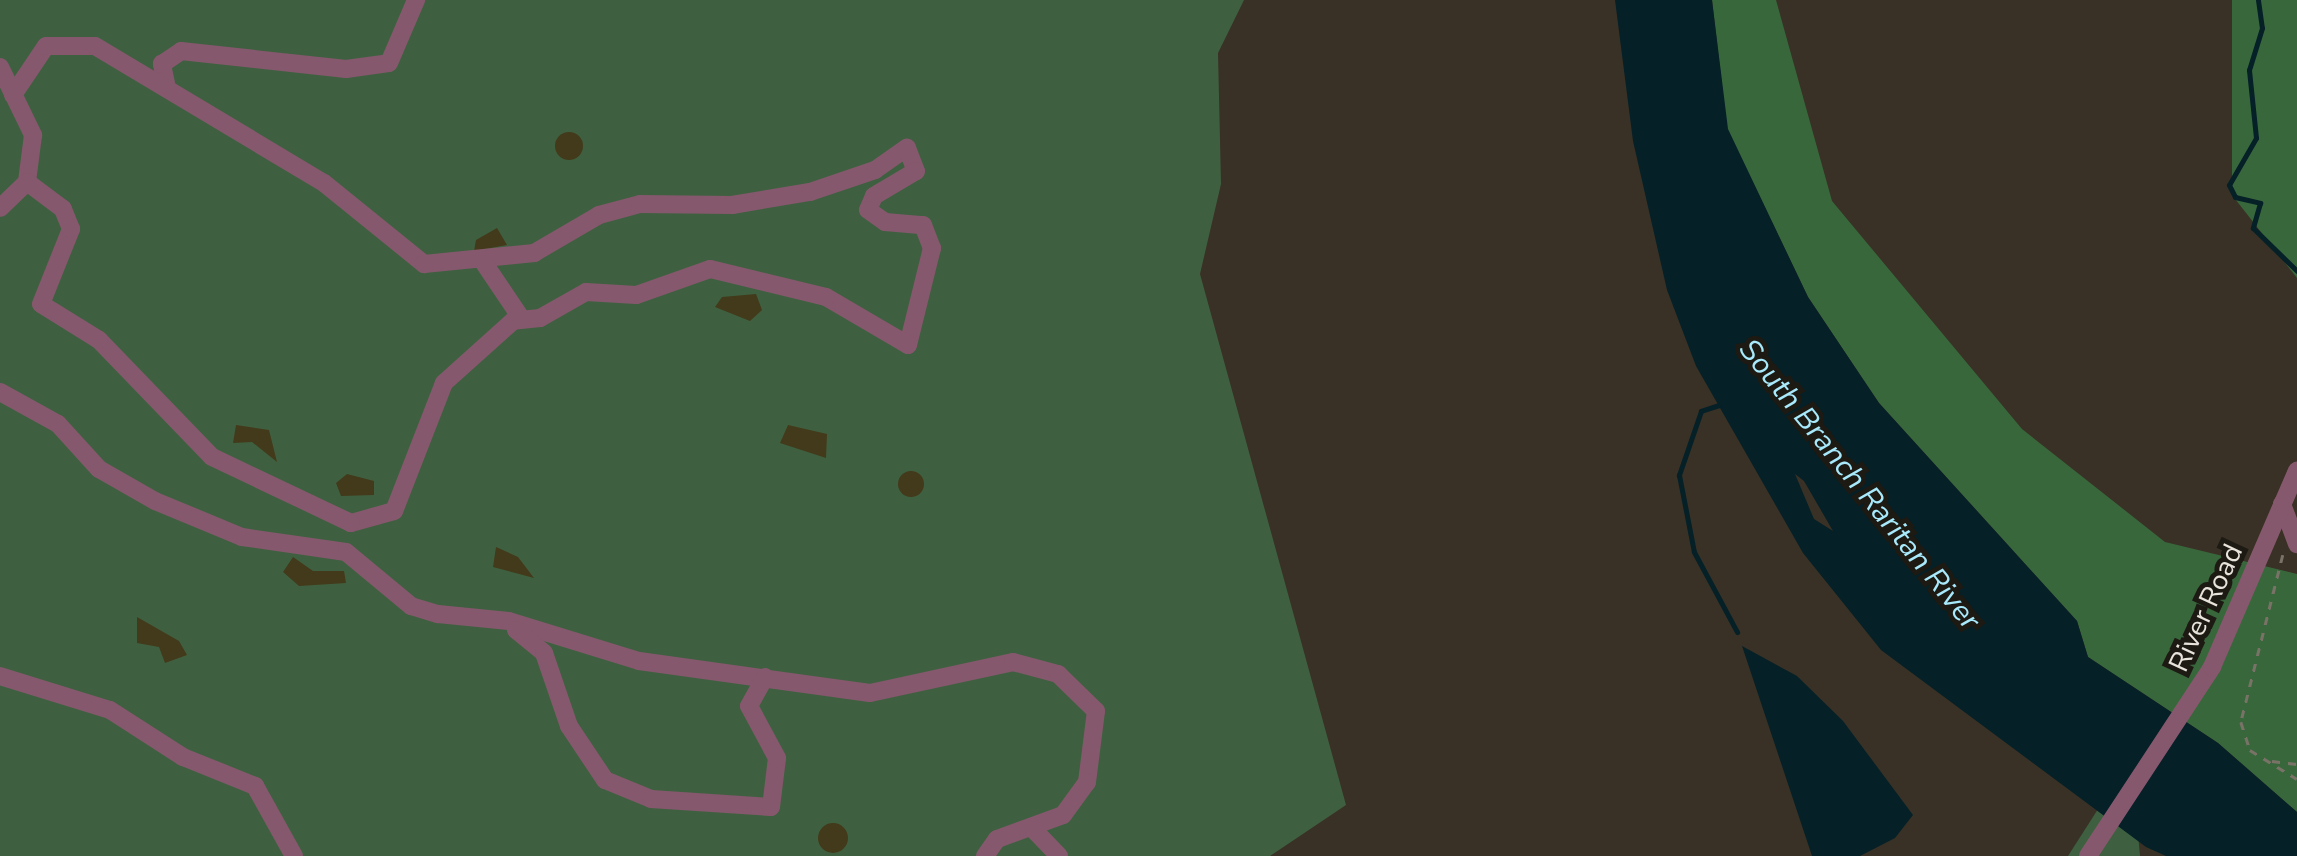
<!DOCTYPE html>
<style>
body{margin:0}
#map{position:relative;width:2297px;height:856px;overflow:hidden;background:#393125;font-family:"Nunito Sans",sans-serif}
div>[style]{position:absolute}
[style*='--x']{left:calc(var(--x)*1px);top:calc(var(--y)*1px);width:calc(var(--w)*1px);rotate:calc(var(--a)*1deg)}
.green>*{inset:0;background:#3f6040}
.forest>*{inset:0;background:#39673c}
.sand>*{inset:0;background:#423a1a}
.round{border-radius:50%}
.water>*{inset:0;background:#052027}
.stream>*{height:5px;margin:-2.5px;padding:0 2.5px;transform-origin:2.5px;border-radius:2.5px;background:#052027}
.path>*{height:2.5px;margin-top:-1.25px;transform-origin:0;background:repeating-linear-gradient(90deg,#797267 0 8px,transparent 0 16px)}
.minor>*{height:18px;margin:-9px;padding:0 9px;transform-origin:9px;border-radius:9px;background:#86586d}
span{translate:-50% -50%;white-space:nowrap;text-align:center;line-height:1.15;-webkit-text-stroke:10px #1d1a14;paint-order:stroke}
.street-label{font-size:28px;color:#e8e3db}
.water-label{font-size:30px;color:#a8eafc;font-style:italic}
</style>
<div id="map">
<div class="green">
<div style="clip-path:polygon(0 0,1244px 0,1218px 53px,1221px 184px,1200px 274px,1346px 805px,1270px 856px,0 856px)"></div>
<div style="clip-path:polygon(2100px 806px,2138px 834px,2140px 856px,2068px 856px)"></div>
</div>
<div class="forest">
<div style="clip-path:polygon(1712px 0,1776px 0,1832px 201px,2022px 429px,2165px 542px,2297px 574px,2297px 812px,2218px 743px,2088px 657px,2077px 621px,1879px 403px,1808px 297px,1727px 129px)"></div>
<div style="clip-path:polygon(2232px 0,2297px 0,2297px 278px,2232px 195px)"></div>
</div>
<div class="sand">
<div class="round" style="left:555px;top:132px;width:28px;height:28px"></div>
<div style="clip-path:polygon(497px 228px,507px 245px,474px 251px,476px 240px)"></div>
<div style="clip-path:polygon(756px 294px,762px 310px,750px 321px,715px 307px,722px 297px)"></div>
<div style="clip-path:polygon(236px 425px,269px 430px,277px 462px,252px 442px,233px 443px)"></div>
<div style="clip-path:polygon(788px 425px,827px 434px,826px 458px,780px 443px)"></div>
<div class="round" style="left:898px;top:471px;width:26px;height:26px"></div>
<div style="clip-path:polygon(347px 474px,374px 481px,374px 495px,341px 496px,336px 483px)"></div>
<div style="clip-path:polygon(496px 547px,518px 557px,534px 578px,493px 567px)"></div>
<div style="clip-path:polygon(293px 557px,313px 571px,344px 571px,346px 583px,299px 586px,283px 572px)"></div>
<div style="clip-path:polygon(137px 617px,179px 641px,187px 655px,165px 663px,159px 647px,137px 643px)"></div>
<div class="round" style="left:818px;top:823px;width:30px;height:30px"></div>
</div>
<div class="water">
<div style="clip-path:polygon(evenodd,1615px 0,1712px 0,1728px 129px,1808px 297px,1879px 403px,2077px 621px,2088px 657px,2218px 743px,2297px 812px,2297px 856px,2166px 856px,2146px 847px,1881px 650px,1803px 553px,1696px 366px,1667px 290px,1633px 141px,1615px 0,1795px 474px,1804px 481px,1833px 531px,1814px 519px,1795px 474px)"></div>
<div style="clip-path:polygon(1742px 646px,1797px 676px,1843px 721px,1913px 815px,1895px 838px,1860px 856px,1812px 856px)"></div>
</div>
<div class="stream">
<div style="--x:2258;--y:0;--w:28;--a:82"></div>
<div style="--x:2262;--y:28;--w:44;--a:107.2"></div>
<div style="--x:2249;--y:70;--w:68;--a:84.1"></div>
<div style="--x:2256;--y:138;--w:54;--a:119.9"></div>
<div style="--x:2229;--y:185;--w:13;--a:63"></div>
<div style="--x:2235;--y:197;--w:26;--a:13"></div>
<div style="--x:2260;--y:203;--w:26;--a:106"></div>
<div style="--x:2253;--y:228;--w:62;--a:44.3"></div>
<div style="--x:1719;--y:405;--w:19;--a:162"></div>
<div style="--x:1701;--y:411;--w:68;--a:109"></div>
<div style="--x:1679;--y:475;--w:78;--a:79"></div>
<div style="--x:1694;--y:552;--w:91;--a:61.7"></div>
</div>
<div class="path">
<div style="--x:2283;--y:555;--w:172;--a:104.1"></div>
<div style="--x:2241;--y:722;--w:29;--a:72"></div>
<div style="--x:2250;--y:750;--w:55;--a:31.7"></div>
<div style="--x:2272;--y:761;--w:25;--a:7"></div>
</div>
<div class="minor">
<div style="--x:0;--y:67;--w:76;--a:64.1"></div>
<div style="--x:33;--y:135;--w:47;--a:97.3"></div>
<div style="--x:27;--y:182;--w:37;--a:136"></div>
<div style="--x:167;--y:88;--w:25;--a:-102"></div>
<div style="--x:162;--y:64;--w:23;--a:-34"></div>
<div style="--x:181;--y:51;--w:166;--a:6.2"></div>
<div style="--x:346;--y:69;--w:43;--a:-7.9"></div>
<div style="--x:389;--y:63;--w:69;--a:-66.8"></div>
<div style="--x:13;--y:95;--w:59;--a:-56"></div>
<div style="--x:46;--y:46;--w:49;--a:0"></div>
<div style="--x:95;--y:46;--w:267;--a:30.9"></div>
<div style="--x:324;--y:183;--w:129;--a:39"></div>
<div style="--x:424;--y:264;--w:111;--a:-5.7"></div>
<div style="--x:534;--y:253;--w:75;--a:-30.3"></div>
<div style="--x:599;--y:215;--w:42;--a:-15"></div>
<div style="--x:640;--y:204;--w:92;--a:0.6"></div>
<div style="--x:732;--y:205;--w:79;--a:-9.5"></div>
<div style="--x:810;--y:192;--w:69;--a:-18.7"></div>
<div style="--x:875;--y:170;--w:39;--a:-35"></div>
<div style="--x:907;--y:148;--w:25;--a:69"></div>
<div style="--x:916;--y:171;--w:49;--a:149.2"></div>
<div style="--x:874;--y:196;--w:15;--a:113"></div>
<div style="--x:868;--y:210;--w:21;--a:35"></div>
<div style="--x:885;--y:222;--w:38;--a:5"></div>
<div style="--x:923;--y:225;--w:25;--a:69"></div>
<div style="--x:932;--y:248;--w:100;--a:103.9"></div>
<div style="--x:908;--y:345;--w:95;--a:-149.7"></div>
<div style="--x:826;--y:297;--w:119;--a:-166.4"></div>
<div style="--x:710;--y:269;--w:78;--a:160.6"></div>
<div style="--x:636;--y:295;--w:50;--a:-176.6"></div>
<div style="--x:586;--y:292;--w:53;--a:150.5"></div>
<div style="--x:540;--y:318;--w:27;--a:174"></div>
<div style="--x:513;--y:321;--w:93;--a:138.1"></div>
<div style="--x:444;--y:383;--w:137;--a:111.3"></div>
<div style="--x:394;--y:511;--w:45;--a:164.4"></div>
<div style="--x:351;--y:523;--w:154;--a:-154.6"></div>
<div style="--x:212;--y:457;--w:163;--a:-134"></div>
<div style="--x:99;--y:340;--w:68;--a:-148.2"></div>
<div style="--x:41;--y:304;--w:81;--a:-68.2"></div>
<div style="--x:71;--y:229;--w:22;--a:-112"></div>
<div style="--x:63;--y:209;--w:45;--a:-143.1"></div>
<div style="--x:484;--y:263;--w:66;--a:56.1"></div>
<div style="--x:0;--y:392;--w:66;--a:28.9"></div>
<div style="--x:58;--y:424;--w:61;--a:47.7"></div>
<div style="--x:99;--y:469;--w:64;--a:29.7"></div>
<div style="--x:155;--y:501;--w:94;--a:22.5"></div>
<div style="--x:242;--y:537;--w:105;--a:8.2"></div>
<div style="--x:346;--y:552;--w:85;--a:39.7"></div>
<div style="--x:411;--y:606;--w:28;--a:17"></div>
<div style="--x:438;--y:614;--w:71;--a:5.6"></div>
<div style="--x:509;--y:621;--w:136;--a:17.1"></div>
<div style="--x:639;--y:661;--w:233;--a:7.9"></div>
<div style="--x:870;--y:693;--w:146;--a:-12.2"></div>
<div style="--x:1013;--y:662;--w:47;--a:14.9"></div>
<div style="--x:1058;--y:674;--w:53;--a:44.2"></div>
<div style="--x:1096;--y:711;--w:72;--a:97.2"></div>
<div style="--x:1087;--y:782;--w:41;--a:126"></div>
<div style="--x:1063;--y:815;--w:70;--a:160"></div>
<div style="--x:997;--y:839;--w:21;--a:125"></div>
<div style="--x:2282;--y:504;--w:43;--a:69.4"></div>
<div style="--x:516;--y:630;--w:36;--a:39"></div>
<div style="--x:544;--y:653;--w:77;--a:71.1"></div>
<div style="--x:569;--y:726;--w:65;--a:56.3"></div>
<div style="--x:605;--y:780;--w:50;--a:22.4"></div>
<div style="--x:651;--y:799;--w:120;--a:3.8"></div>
<div style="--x:771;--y:807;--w:49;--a:-83"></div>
<div style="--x:777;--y:758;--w:59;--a:-118.3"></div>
<div style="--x:749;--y:706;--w:33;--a:-61"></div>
<div style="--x:0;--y:676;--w:115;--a:17.2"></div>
<div style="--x:110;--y:710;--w:87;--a:32.8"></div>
<div style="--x:183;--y:757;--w:78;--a:21.9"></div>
<div style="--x:255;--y:786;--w:80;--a:60.9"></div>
<div style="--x:1034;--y:830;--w:36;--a:46"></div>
<div style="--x:2088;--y:856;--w:226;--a:-56.7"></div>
<div style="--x:2212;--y:667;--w:214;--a:-66.6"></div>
</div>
<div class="street-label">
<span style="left:2206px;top:608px;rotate:-65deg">River Road</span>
</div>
<div class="water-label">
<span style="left:1859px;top:485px;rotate:51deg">South Branch Raritan River</span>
</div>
</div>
